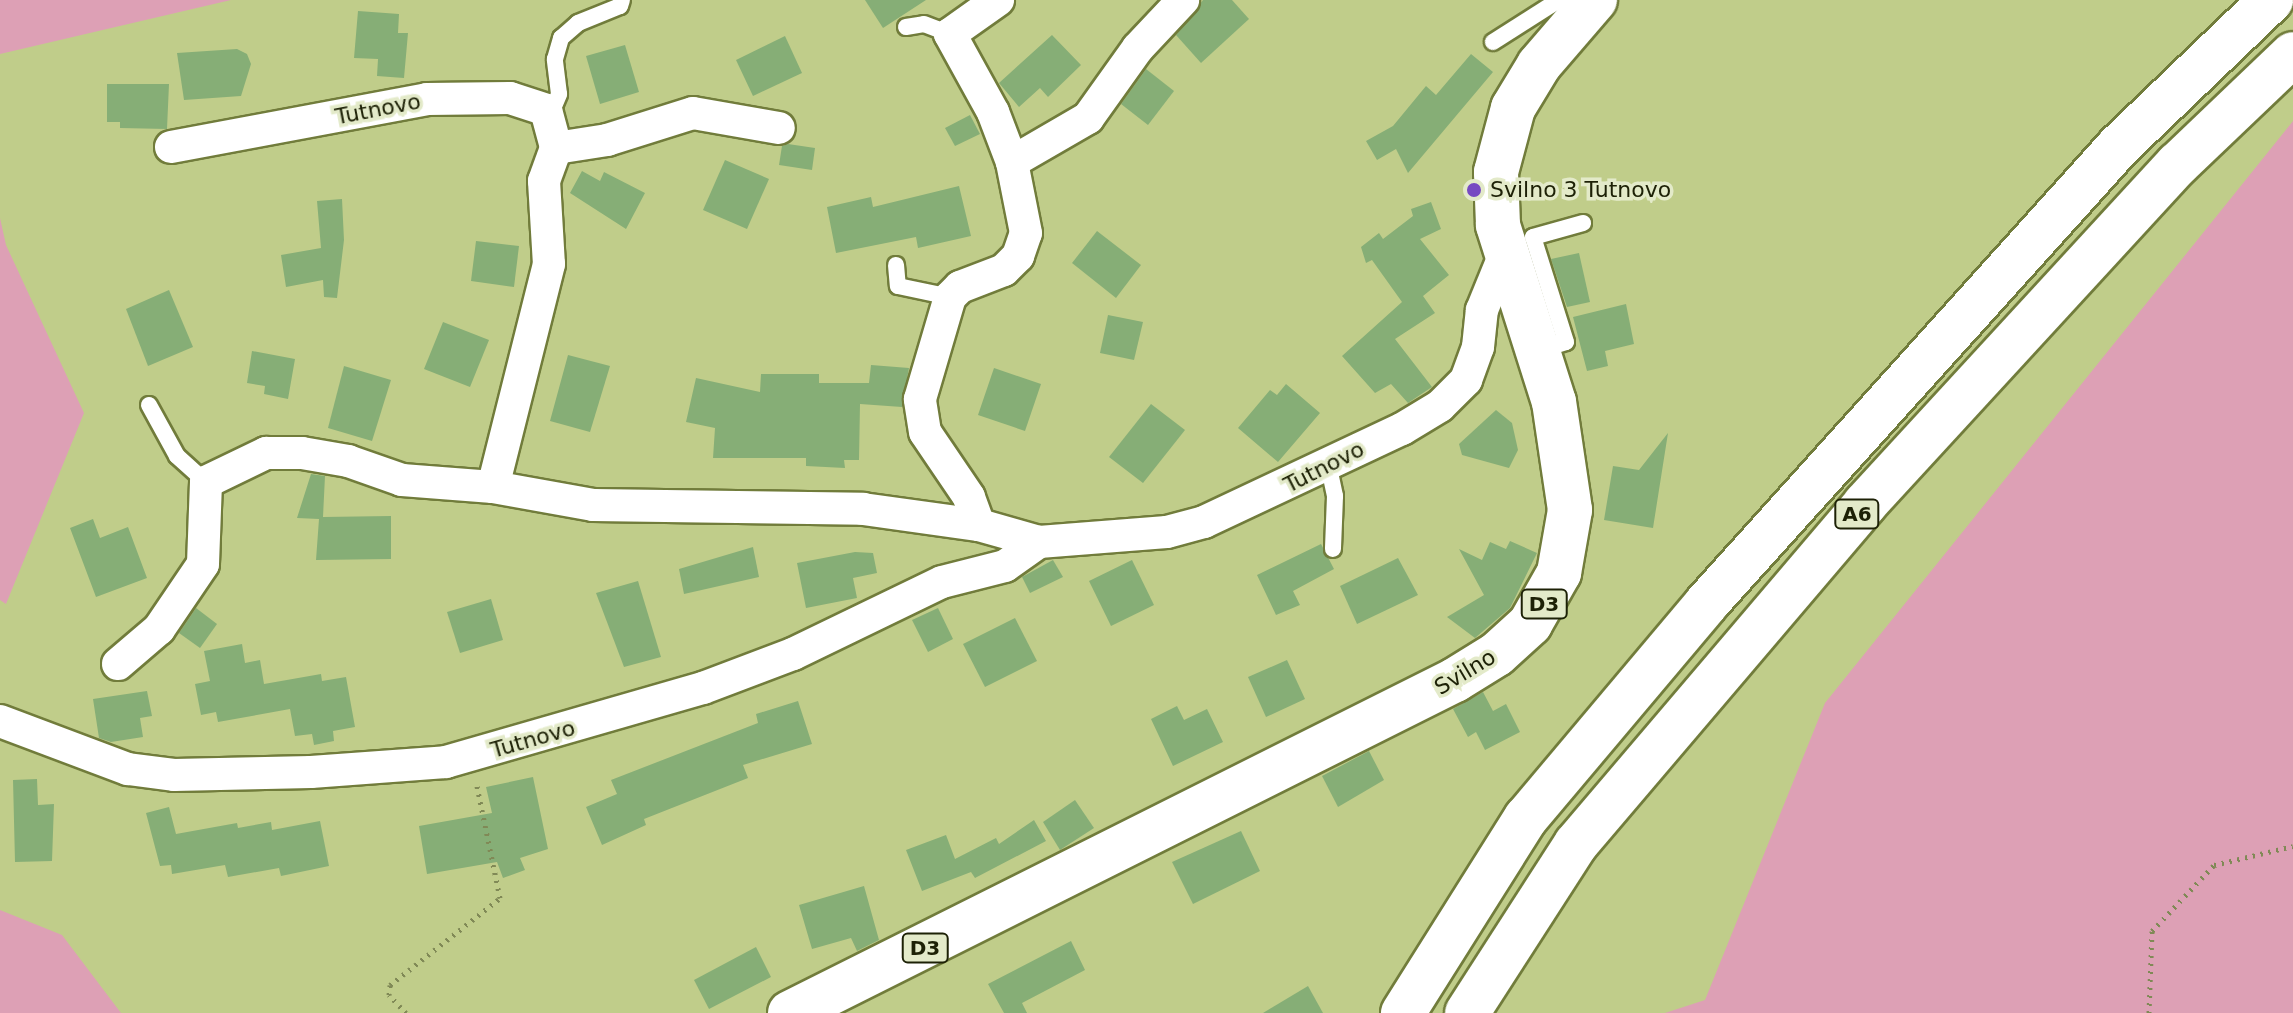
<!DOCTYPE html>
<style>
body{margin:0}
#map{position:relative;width:2293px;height:1013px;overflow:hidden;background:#c0cd8a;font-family:"DejaVu Sans",sans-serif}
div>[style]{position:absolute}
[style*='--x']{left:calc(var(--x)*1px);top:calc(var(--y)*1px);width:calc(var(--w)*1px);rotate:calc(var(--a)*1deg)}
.green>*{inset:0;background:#dda0b5}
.building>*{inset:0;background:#86ae76}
.path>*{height:5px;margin-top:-2.5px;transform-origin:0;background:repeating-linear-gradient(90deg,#808956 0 2px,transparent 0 8px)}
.roads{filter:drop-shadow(2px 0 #717c3b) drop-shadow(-2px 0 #717c3b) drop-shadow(0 2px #717c3b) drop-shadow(0 -2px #717c3b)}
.lane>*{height:16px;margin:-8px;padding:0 8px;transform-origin:8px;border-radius:8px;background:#fff}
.street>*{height:32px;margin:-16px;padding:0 16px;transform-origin:16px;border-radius:16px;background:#fff}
.primary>*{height:44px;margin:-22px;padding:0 22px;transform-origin:22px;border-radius:22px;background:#fff}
.highway>*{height:44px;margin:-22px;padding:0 22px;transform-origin:22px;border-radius:22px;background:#fff}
.dots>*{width:22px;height:22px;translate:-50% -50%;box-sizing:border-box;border:4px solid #e3eac9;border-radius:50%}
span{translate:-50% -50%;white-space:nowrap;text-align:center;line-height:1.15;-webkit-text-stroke:7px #e3eac9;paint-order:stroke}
.shield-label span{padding:2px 6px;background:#e3eac9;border:2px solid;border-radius:6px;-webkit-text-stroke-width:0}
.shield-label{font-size:20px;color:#1d2106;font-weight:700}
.street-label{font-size:22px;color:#1d2106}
.poi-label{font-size:22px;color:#1d2106}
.left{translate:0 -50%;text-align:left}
</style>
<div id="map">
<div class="green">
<div style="clip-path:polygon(0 0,231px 0,0 54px)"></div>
<div style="clip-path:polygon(2293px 121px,2293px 1013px,1665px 1013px,1705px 1000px,1825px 703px)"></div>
<div style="clip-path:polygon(0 218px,6px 245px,84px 413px,6px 604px,0 600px)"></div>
<div style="clip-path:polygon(0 910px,62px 935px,121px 1013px,0 1013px)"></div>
</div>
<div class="building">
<div style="clip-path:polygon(865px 0,926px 0,883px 28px)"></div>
<div style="clip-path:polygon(1203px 0,1232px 0,1249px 19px,1201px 63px,1176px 35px)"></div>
<div style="clip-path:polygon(358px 11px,399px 14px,398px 33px,408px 33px,404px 78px,377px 76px,378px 59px,354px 58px)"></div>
<div style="clip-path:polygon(1052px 35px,1081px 65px,1048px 97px,1040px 88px,1019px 107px,999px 83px)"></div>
<div style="clip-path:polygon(785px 36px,802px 73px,753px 96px,736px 60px)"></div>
<div style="clip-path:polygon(625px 45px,639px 92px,600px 104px,586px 56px)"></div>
<div style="clip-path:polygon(237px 49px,247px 54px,251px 64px,241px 96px,184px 100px,177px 53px)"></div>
<div style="clip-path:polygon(1471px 54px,1493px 72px,1408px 173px,1396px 149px,1377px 160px,1366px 141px,1393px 126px,1426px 86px,1436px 95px)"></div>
<div style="clip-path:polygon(1146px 69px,1174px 91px,1148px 125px,1121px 104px)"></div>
<div style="clip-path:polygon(107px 84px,169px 84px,167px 129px,120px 128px,120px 122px,107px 122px)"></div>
<div style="clip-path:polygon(970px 115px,980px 134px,955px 146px,945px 128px)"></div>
<div style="clip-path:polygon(788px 144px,815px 148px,812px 170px,779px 165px,782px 146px)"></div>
<div style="clip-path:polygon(725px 160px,769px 179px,747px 229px,703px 210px)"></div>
<div style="clip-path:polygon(582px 171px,600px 181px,604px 172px,645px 193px,626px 229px,570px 193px)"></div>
<div style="clip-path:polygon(959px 186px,971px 236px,918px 248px,916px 237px,836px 253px,827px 207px,871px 197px,873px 207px)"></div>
<div style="clip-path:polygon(342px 199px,344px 240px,337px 298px,324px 297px,323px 280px,286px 287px,281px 255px,321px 248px,317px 201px)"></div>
<div style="clip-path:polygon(1431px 202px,1441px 229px,1420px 239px,1449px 275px,1423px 296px,1435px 313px,1395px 339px,1432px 387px,1408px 403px,1391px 384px,1375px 393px,1342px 356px,1402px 302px,1372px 260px,1366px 263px,1361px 247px,1379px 233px,1383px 239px,1413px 216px,1411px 209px)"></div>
<div style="clip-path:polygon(1097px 231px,1141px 265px,1116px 298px,1072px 263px)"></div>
<div style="clip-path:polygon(476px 241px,519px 246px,514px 287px,471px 281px)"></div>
<div style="clip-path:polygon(1579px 253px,1590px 302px,1567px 307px,1551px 259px)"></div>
<div style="clip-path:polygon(169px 290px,193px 347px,148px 366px,126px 309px)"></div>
<div style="clip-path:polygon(1626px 304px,1634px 344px,1605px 351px,1608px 366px,1587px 371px,1573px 317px)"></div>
<div style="clip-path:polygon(1108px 315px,1143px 322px,1134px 360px,1100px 353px)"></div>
<div style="clip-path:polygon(443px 322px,489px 340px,470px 387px,424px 369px)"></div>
<div style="clip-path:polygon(252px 351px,295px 359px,288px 399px,264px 394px,265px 386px,247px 383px)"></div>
<div style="clip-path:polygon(568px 355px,610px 366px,590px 432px,550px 421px)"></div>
<div style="clip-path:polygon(871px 365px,909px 368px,902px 407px,860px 404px,859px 460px,844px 460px,845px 468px,806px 466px,806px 458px,713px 458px,715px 428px,686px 422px,696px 378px,760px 392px,761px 374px,819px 374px,819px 383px,869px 383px)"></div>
<div style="clip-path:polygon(344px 366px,391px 380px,372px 441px,328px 428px)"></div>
<div style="clip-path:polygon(994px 368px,1041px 384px,1025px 431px,978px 415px)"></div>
<div style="clip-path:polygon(1286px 384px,1320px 413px,1278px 462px,1238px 428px,1270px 390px,1277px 395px)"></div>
<div style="clip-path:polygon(1151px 404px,1185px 430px,1143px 483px,1109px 457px)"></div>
<div style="clip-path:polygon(1496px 410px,1512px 423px,1518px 450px,1509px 468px,1462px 455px,1459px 444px)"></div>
<div style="clip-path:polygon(1668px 433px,1653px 528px,1604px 520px,1613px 466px,1639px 470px)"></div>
<div style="clip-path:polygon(311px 474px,325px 476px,323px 517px,391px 516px,391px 559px,316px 560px,319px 519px,297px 518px)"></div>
<div style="clip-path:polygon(93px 519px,100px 538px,128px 527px,147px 578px,96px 597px,70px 528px)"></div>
<div style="clip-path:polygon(1510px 541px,1537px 553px,1510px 608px,1475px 638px,1447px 617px,1484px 595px,1459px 549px,1482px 560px,1490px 542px,1506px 549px)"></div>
<div style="clip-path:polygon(1321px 544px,1334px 569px,1293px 591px,1300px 605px,1276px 615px,1257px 575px)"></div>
<div style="clip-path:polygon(753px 547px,759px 577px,684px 594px,679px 569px)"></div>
<div style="clip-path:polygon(855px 552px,873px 553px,877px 573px,853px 578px,857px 598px,806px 608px,797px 563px)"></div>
<div style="clip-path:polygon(1398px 558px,1418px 595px,1357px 624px,1340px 586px)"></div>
<div style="clip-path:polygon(1053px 560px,1063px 577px,1030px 593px,1022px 577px)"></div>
<div style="clip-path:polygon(1132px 560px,1154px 605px,1111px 626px,1089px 581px)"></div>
<div style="clip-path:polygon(638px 581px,661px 657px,624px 667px,596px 593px)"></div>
<div style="clip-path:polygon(491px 599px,503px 640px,460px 653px,447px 612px)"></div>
<div style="clip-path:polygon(196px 608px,217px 624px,200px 648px,179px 633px)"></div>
<div style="clip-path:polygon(938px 608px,953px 639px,928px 652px,912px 620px)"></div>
<div style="clip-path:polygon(1015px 618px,1037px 661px,985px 687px,963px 644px)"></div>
<div style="clip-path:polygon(242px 644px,245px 663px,260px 660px,264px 684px,321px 674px,322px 681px,346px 677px,355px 727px,333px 731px,334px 741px,314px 745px,312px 734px,295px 736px,290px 709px,218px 722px,216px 712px,201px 715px,195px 684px,210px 681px,204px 651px)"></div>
<div style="clip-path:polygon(1287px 660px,1305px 699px,1266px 717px,1248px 677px)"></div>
<div style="clip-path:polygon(147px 691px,152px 716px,140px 718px,143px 737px,111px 742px,99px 738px,93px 699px)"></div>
<div style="clip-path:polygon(1483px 692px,1493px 711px,1506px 704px,1520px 732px,1485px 750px,1476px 732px,1468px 737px,1453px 709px)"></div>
<div style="clip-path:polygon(798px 701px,812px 744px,743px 765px,748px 778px,644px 819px,646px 825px,602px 845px,586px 807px,617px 794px,611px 780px,758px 723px,756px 714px)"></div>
<div style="clip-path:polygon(1177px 706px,1184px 720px,1207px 709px,1223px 742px,1173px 766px,1151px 719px)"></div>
<div style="clip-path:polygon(1369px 751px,1384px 780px,1338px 807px,1322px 776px)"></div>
<div style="clip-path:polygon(533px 777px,548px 849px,520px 858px,525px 870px,503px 878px,497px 862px,427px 874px,419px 826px,492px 813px,486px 787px)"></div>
<div style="clip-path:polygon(37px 779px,38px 805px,54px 804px,52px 861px,15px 862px,13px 780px)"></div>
<div style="clip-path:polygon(1075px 800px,1094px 828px,1060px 850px,1043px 822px)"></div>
<div style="clip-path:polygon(169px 807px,176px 834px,237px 823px,238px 828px,271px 822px,272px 830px,320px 821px,329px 866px,281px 876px,279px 868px,228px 877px,225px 865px,172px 874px,171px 865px,160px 866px,146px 813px)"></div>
<div style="clip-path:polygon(1034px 820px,1046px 841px,975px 878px,971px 872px,922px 891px,906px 850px,946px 835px,955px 859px,996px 838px,999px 844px)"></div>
<div style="clip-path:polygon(1241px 831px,1260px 871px,1193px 904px,1172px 862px)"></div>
<div style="clip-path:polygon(864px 886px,879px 940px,857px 951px,851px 938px,812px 949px,799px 905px)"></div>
<div style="clip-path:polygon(1071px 941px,1085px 970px,1022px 1003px,1027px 1013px,1004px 1013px,988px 984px)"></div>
<div style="clip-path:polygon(756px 947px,771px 977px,709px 1009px,694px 980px)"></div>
<div style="clip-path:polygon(1308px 986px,1323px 1013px,1263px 1013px)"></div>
</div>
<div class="path">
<div style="--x:406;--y:1013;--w:25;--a:-133"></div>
<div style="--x:389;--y:995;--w:10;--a:-84"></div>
<div style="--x:390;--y:985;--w:140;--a:-38.3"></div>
<div style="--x:500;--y:898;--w:119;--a:-101.6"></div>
<div style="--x:2149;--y:1013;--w:82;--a:-87.9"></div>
<div style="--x:2152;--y:931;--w:91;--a:-46.8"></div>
<div style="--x:2214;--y:865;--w:81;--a:-13.5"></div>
</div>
<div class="roads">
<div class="lane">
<div style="--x:906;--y:27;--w:18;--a:-9"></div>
<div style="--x:924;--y:24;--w:28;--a:21"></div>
<div style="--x:1493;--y:42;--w:78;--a:-32.5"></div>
<div style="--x:549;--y:118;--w:26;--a:-67"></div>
<div style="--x:559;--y:94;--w:35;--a:-97"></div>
<div style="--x:555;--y:59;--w:22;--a:-74"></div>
<div style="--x:561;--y:38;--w:23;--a:-41"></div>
<div style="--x:578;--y:23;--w:45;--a:-22"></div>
<div style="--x:620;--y:6;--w:6;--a:-72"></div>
<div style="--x:896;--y:265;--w:21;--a:85"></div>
<div style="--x:898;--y:286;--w:53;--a:11.9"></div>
<div style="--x:1540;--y:350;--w:27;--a:-17"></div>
<div style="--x:1566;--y:342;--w:110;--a:-107.4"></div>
<div style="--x:1533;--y:237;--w:52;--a:-15.6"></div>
<div style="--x:149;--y:405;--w:58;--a:61.2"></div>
<div style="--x:177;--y:456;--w:39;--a:42"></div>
<div style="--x:1328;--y:463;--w:34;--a:78"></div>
<div style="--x:1335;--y:496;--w:53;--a:92.2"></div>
</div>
<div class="street">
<div style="--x:171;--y:147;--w:260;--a:-10.6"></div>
<div style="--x:427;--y:99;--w:83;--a:-0.7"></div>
<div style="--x:510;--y:98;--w:38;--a:18"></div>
<div style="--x:546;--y:110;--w:39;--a:75"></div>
<div style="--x:556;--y:148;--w:35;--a:110"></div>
<div style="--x:544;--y:181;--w:83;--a:86.6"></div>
<div style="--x:549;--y:264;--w:230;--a:104.1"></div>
<div style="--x:556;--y:148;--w:52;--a:-8.9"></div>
<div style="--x:607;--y:140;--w:90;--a:-17.4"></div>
<div style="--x:693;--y:113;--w:87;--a:9.9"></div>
<div style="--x:1012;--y:162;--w:88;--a:-30.1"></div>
<div style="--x:1088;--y:118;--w:86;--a:-54.5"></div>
<div style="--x:1138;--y:48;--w:66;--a:-46.8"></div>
<div style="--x:979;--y:525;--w:30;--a:-110"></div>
<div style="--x:969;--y:497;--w:78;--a:-124.1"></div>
<div style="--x:925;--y:432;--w:33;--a:-99"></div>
<div style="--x:920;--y:399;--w:106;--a:-73.6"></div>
<div style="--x:950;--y:297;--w:14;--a:-45"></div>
<div style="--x:960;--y:287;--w:47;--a:-21.1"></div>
<div style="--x:1004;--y:270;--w:20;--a:-45"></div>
<div style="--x:1018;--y:256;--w:24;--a:-71"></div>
<div style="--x:1026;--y:233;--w:72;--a:-101.2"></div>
<div style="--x:1012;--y:162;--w:53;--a:-110.8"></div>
<div style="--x:993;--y:112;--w:89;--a:-118.9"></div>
<div style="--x:950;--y:34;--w:59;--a:-35.3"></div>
<div style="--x:118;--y:664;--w:54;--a:-40.5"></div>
<div style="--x:159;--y:629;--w:78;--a:-55.9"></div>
<div style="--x:203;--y:564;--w:82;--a:-87.9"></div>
<div style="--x:206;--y:482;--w:67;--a:-25.8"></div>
<div style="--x:266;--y:453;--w:36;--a:0"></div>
<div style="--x:302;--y:453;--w:47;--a:9.9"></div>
<div style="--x:348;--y:461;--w:57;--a:19.4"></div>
<div style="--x:402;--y:480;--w:91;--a:4.4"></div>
<div style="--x:493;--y:487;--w:102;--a:10.2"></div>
<div style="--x:593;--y:505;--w:270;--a:0.8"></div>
<div style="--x:863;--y:509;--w:117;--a:7.9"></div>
<div style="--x:979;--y:525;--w:62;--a:15.8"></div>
<div style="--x:0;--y:721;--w:137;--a:20.6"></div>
<div style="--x:128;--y:769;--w:46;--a:7.4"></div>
<div style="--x:174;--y:775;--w:137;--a:-1.3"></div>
<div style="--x:311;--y:772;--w:135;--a:-4.2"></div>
<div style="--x:446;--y:762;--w:267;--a:-16.1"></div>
<div style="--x:703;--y:688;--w:96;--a:-20.7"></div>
<div style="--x:793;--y:654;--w:165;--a:-25.8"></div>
<div style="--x:942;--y:582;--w:65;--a:-14.3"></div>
<div style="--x:1005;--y:566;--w:42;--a:-35.2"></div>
<div style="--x:1039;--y:542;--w:128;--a:-4.5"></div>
<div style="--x:1167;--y:532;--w:38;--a:-15"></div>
<div style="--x:1204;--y:522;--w:219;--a:-25.2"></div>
<div style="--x:1402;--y:429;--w:44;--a:-31.2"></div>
<div style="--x:1440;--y:406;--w:37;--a:-45"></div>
<div style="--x:1466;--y:380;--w:35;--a:-70"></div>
<div style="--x:1478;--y:347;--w:37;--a:-84"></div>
<div style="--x:1482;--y:310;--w:58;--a:-67.8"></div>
</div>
<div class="primary">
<div style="--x:790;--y:1013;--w:744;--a:-26.6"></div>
<div style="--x:1455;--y:680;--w:49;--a:-31.8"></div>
<div style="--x:1497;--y:654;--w:45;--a:-42.3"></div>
<div style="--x:1530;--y:624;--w:59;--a:-60.4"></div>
<div style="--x:1559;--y:573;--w:64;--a:-80.1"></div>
<div style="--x:1570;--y:510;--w:109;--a:-98.4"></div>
<div style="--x:1554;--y:402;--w:186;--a:-107.6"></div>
<div style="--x:1498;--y:225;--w:53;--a:-92.2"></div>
<div style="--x:1496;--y:172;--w:66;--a:-75.1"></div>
<div style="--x:1513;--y:108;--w:50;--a:-58.8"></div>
<div style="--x:1539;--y:65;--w:86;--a:-49.3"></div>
</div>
<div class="highway">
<div style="--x:1403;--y:1013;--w:231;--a:-57.8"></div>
<div style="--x:1526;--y:818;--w:280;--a:-49.9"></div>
<div style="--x:1706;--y:604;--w:617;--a:-47.96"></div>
<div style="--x:2119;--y:146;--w:211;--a:-43.8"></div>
<div style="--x:1467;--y:1013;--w:201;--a:-57.2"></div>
<div style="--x:1576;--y:844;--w:446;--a:-49.6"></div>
<div style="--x:1865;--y:504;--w:462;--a:-47.4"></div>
<div style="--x:2178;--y:164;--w:159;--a:-43.7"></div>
</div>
</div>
<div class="dots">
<div style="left:1474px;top:190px;background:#774ac2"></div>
</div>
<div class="shield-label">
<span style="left:1857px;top:514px">A6</span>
<span style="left:1544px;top:604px">D3</span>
<span style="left:925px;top:948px">D3</span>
</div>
<div class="street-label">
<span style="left:378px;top:109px;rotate:-11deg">Tutnovo</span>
<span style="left:1324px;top:467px;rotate:-27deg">Tutnovo</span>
<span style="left:1465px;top:672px;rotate:-31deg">Svilno</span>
<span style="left:533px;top:739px;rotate:-16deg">Tutnovo</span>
</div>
<div class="poi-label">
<span class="left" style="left:1490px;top:190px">Svilno 3 Tutnovo</span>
</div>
</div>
